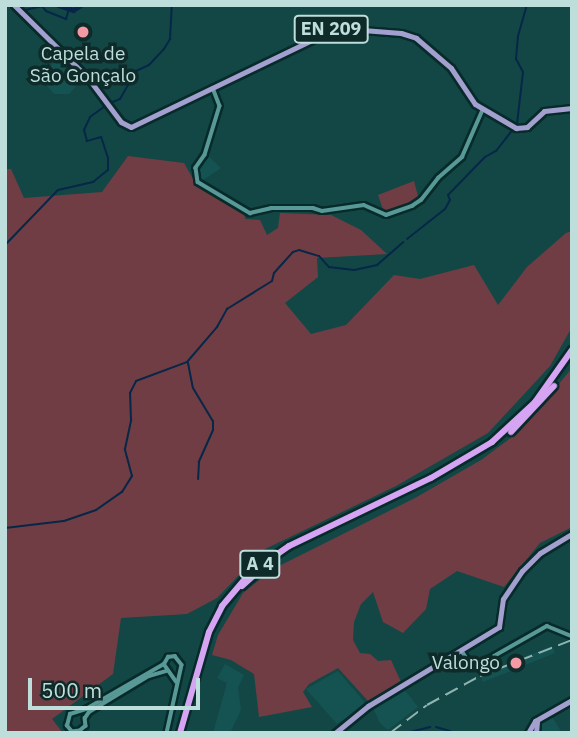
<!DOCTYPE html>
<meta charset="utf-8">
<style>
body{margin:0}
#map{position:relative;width:577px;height:738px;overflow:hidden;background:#134745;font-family:"IBM Plex Sans",sans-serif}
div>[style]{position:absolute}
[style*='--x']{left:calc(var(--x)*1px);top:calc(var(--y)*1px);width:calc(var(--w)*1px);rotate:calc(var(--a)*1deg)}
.built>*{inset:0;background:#145351}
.green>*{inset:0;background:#713d44}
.stream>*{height:2px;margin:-1px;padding:0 1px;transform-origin:1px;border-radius:1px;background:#062747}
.river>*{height:4.5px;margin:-2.25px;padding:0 2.25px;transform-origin:2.25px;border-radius:2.25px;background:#062747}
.roads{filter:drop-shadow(2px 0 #072b2a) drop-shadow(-2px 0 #072b2a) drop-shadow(0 2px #072b2a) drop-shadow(0 -2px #072b2a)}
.minor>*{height:3.5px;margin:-1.75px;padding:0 1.75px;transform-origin:1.75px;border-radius:1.75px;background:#589896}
.major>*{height:5px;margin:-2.5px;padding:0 2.5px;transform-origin:2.5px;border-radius:2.5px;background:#a39fce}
.highway>*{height:6px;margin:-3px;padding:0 3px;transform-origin:3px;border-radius:3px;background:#d5a4f3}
.rail>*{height:2px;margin-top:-1px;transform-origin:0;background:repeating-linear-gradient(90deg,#8fb4b2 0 14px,transparent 0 21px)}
.dots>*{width:19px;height:19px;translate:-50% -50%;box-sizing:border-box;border:4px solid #0e2a29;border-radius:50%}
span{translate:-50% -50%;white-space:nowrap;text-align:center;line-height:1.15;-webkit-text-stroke:7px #0e2a29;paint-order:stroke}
.shield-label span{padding:2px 5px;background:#0e2a29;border:2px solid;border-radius:5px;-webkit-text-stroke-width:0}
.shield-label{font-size:18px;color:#bededc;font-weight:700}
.poi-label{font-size:19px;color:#bededc}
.right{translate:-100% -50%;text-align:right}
.frame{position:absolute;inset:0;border:7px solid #bededc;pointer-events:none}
.scale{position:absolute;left:28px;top:678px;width:172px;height:32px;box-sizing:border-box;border:4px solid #bededc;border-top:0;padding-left:9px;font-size:21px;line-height:24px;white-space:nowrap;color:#bededc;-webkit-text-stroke:5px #0e2a29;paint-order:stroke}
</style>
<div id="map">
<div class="built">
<div style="clip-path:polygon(59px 58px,81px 81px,69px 94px,54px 94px,44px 82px,43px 73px)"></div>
<div style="clip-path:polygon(206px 154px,221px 168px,200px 182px,198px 169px)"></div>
<div style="clip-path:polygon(552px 646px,555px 653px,483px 682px,480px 675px)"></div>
<div style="clip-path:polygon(225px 664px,244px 675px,238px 688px,241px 710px,230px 733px,213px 733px,227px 683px,217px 678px)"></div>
<div style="clip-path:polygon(338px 671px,366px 704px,337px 724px,306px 689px)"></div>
<div style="clip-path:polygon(404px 689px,418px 707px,388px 730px,380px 723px,372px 706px)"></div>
<div style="clip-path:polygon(551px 715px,562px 733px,538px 733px,536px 725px)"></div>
</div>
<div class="green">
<div style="clip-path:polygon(128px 156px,184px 163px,196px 184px,244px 211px,245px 219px,260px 220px,267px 235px,278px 228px,280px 213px,331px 215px,361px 230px,387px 254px,317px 258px,318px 277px,285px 303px,311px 334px,346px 325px,394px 275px,420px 279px,474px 265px,498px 305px,527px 267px,566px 233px,572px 231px,572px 327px,550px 366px,488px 433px,396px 486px,263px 550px,217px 598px,187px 614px,121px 618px,113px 674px,52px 719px,63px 733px,5px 733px,5px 169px,11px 169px,24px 198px,102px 192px)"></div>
<div style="clip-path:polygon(414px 181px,419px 200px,384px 212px,378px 195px)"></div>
<div style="clip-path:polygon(572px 368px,572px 527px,540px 543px,504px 587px,457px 571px,430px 589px,426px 609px,403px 633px,383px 622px,373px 592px,361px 604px,354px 622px,353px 640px,360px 653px,370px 654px,378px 661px,391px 660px,401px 682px,369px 702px,338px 668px,309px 684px,303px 692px,312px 707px,259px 717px,254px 674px,231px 660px,212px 655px,218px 635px,243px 593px,273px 569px,415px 498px,481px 460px,520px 431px)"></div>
</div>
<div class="stream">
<div style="--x:25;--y:10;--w:17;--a:-13"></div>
<div style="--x:42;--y:6;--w:6;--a:51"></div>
<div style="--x:46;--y:11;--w:22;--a:22"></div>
<div style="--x:66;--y:19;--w:10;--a:-73"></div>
<div style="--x:110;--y:103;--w:11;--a:-22"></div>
<div style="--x:120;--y:99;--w:32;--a:-60"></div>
<div style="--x:136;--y:71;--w:14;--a:-25"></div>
<div style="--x:149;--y:65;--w:22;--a:-47"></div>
<div style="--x:164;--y:49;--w:12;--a:-59"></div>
<div style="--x:170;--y:39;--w:34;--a:-87"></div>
<div style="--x:407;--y:239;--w:48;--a:-38.3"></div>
<div style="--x:445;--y:209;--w:10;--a:-61"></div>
<div style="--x:450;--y:200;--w:5;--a:-112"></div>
<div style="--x:448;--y:195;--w:53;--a:-45.8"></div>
<div style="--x:485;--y:157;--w:13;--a:-29"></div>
<div style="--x:496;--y:151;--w:34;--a:-52"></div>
<div style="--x:517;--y:124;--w:52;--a:-83.4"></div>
<div style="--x:523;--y:72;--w:15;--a:-118"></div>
<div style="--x:516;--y:59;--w:23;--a:-85"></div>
<div style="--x:518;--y:36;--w:32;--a:-74"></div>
<div style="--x:5;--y:245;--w:76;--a:-46.1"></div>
<div style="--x:58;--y:190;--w:36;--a:-13"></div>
<div style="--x:93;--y:182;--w:19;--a:-39"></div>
<div style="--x:108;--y:170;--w:12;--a:-90"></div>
<div style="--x:108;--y:158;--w:22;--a:-108"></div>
<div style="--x:101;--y:137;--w:15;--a:164"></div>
<div style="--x:87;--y:141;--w:11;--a:-105"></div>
<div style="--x:84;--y:130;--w:14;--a:-65"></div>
<div style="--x:90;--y:117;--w:19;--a:-36"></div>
<div style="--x:188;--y:363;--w:25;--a:79"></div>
<div style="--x:193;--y:388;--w:39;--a:59"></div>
<div style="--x:213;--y:421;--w:9;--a:90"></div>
<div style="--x:213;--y:430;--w:35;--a:114"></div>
<div style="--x:199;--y:462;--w:17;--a:93"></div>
<div style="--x:5;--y:528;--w:59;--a:-6.8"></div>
<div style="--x:64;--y:521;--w:34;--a:-19"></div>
<div style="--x:96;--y:510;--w:32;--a:-35"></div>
<div style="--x:122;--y:492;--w:19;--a:-58"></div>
<div style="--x:132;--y:476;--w:28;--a:-105"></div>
<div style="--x:125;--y:449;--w:30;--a:-78"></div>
<div style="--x:131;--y:420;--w:27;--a:-92"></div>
<div style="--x:130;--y:393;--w:13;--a:-63"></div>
<div style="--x:136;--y:381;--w:54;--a:-20.4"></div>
<div style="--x:187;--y:362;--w:46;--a:-49.4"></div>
<div style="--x:217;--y:327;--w:21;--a:-61"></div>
<div style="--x:227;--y:309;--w:53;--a:-31.9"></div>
<div style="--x:272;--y:281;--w:8;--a:-76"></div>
<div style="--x:274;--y:273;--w:28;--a:-48"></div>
<div style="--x:293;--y:252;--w:6;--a:-18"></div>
<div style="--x:299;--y:250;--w:21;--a:17"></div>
<div style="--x:319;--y:256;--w:15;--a:48"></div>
<div style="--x:329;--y:267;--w:25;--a:7"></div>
<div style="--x:354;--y:270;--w:24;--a:-12"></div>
<div style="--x:377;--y:265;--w:35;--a:-41"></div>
<div style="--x:436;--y:727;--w:15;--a:16"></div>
<div style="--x:406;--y:733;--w:25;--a:-14"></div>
</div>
<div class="river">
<div style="--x:58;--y:5;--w:16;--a:18"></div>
<div style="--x:73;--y:10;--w:9;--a:-32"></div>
</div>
<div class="roads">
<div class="minor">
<div style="--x:213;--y:88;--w:19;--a:69"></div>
<div style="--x:220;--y:106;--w:51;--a:107"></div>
<div style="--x:205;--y:155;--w:16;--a:125"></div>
<div style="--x:196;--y:168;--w:14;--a:82"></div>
<div style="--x:198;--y:182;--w:61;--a:30.8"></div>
<div style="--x:250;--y:213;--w:22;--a:-13"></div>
<div style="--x:271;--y:208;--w:42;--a:0"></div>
<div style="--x:313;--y:208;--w:9;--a:18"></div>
<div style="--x:322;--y:211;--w:42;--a:-8.1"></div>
<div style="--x:364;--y:205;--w:24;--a:24"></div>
<div style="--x:386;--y:215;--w:28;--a:-19"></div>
<div style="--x:412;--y:206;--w:11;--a:-34"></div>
<div style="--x:421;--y:200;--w:28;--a:-52"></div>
<div style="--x:438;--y:178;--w:32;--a:-41"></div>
<div style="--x:462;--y:157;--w:52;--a:-66.4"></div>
<div style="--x:462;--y:651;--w:20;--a:57"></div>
<div style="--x:473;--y:668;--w:85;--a:-29.6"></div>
<div style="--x:547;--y:626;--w:27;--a:22"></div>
<div style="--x:164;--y:664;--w:21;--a:55"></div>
<div style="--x:85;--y:718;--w:8;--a:83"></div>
<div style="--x:86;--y:726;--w:8;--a:140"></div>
<div style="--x:80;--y:731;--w:8;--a:173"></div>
<div style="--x:72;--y:732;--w:8;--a:-130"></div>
<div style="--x:67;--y:726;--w:12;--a:-76"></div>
<div style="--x:70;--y:714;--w:17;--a:-17"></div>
<div style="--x:86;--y:709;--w:90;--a:-30"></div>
<div style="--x:164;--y:664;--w:8;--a:-60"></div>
<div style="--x:168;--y:657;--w:7;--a:-8"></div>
<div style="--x:175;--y:656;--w:11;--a:52"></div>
<div style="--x:182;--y:665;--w:70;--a:102.4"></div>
<div style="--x:85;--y:718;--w:7;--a:-56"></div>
<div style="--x:89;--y:712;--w:70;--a:-31"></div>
<div style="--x:149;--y:676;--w:18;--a:-16"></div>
</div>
<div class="major">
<div style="--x:14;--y:5;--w:104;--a:44.6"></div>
<div style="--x:88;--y:78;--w:55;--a:53.1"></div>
<div style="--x:121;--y:122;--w:11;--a:27"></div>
<div style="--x:131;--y:127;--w:229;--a:-25.7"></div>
<div style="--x:337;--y:28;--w:64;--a:4.5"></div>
<div style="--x:401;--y:33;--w:16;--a:18"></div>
<div style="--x:416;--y:38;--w:46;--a:40.6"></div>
<div style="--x:451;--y:68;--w:43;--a:56.3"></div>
<div style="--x:475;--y:104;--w:48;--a:30.3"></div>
<div style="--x:516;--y:128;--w:11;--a:-5"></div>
<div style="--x:527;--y:127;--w:23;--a:-43"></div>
<div style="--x:544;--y:111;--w:28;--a:-6"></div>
<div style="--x:335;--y:733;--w:43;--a:-39.3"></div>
<div style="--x:368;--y:706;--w:153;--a:-31.1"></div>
<div style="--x:499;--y:627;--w:28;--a:-82"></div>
<div style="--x:503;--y:599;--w:34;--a:-56"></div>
<div style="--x:522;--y:571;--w:25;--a:-45"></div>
<div style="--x:540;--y:553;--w:37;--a:-31"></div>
<div style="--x:528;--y:733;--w:14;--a:-60"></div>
<div style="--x:535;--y:721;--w:43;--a:-29.6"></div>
<div style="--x:536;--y:733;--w:12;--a:-85"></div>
</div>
<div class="highway">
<div style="--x:511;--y:432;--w:63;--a:-46.9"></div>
<div style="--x:242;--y:586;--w:28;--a:-42"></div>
<div style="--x:180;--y:733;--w:105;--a:-74"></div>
<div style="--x:209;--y:632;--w:29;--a:-63"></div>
<div style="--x:222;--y:606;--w:43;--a:-49.7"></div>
<div style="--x:250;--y:573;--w:47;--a:-34.7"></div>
<div style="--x:289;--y:546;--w:157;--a:-25.6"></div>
<div style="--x:431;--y:478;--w:71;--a:-30.5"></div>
<div style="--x:492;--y:442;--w:59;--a:-42.9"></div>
<div style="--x:535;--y:402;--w:64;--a:-54.6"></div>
</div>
</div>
<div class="rail">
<div style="--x:390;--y:733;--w:46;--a:-37.1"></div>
<div style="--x:427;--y:705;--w:60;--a:-28.7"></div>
<div style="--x:480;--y:676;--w:99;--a:-21.4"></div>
</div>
<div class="dots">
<div style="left:83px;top:32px;background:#f49aa5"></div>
<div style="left:516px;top:663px;background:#f49aa5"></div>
</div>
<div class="shield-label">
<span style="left:331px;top:29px">EN 209</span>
<span style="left:260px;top:564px">A 4</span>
</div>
<div class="poi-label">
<span style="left:83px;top:65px">Capela de<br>São Gonçalo</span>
<span class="right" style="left:500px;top:663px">Valongo</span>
</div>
<div class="frame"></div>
<div class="scale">500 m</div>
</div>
